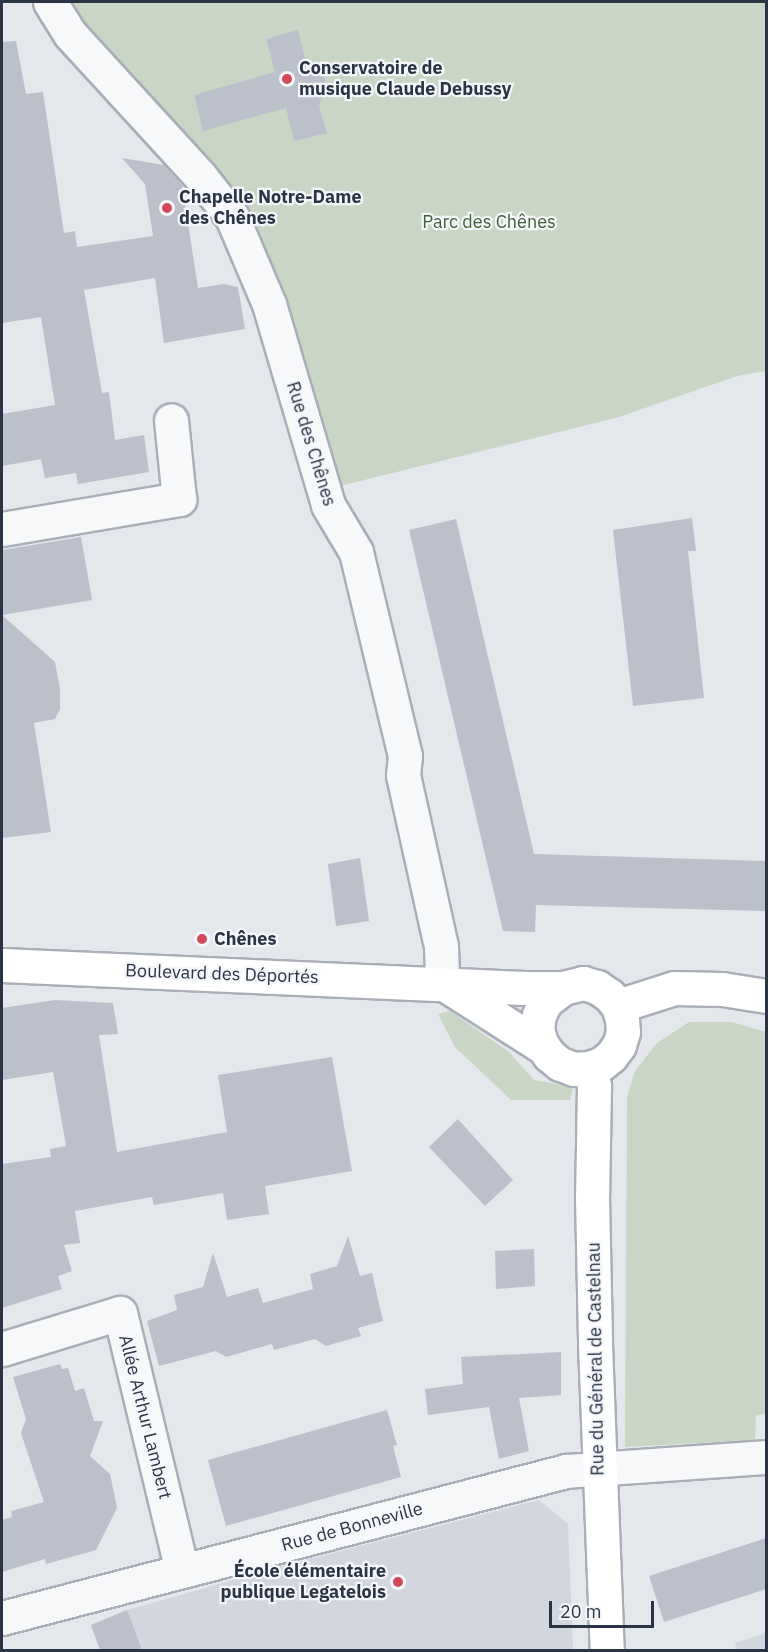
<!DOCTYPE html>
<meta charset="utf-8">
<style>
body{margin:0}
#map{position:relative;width:768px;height:1652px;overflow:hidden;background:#e4e7ec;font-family:"IBM Plex Sans",sans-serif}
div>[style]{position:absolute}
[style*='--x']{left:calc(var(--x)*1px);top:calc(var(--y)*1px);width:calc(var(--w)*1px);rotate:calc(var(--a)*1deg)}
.built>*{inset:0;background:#d2d6de}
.green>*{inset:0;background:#c9d6c5}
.building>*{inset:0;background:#bbc0ca}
.roads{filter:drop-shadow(2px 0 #a9aeb7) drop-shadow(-2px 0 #a9aeb7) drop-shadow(0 2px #a9aeb7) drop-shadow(0 -2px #a9aeb7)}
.minor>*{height:33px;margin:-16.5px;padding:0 16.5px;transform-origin:16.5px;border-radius:16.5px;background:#f7f8fa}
.major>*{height:33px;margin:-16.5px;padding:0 16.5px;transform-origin:16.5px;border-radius:16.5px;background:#fff}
.dots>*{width:16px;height:16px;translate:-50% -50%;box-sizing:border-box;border:3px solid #f4f6f9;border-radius:50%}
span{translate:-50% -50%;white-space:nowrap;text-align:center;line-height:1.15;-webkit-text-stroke:4.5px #f4f6f9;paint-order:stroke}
.poi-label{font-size:18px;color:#2b3445;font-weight:700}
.left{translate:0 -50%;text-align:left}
.right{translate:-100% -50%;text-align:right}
.park-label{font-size:18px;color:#3f6138}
.street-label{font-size:18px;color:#2b3445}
.frame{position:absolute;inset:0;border:3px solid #2b3445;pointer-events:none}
.scale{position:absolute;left:549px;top:1601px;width:105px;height:27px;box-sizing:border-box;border:3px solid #2b3445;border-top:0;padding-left:8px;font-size:18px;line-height:21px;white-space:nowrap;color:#2b3445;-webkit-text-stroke:4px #f4f6f9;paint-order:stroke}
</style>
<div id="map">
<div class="built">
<div style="clip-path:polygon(539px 1500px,568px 1524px,573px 1650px,100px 1650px,91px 1625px,127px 1610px,275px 1568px)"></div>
<div style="clip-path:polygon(766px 1633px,766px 1650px,737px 1650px,735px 1643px)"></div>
</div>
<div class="green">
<div style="clip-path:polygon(71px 2px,766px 2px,766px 371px,737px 376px,619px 417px,332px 488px,277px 290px,244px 204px,91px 34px)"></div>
<div style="clip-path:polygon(450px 1011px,509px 1052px,534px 1080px,573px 1087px,570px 1100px,511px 1100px,455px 1047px,438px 1014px)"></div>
<div style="clip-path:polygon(689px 1022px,732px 1022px,766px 1032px,766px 1413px,756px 1416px,755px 1440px,625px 1447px,627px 1097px,635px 1071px,657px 1043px)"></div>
</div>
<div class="building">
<div style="clip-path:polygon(298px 30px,305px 58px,322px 69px,327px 86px,319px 106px,327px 133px,294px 141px,286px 108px,203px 131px,194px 95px,275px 72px,266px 39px)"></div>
<div style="clip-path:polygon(16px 41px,26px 94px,43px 92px,64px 233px,75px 231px,77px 247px,153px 236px,145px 184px,122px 158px,164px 165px,182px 185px,198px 288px,224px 284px,238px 287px,245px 329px,164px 343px,155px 278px,84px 290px,102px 393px,109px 392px,115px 440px,144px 435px,149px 472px,78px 484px,76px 473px,45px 478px,41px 459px,2px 466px,2px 414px,55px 405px,41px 317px,2px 323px,2px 42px)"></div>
<div style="clip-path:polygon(692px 518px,696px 551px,688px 551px,704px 698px,633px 706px,613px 530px)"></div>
<div style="clip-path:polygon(456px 519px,534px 854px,766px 861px,766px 911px,536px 905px,535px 932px,503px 931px,409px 530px)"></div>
<div style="clip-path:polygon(81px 537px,92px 600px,2px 615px,55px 662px,60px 689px,60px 709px,55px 719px,34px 723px,51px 832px,2px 838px,2px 550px)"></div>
<div style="clip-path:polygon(360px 858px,369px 921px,336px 926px,328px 864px)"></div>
<div style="clip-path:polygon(55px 1000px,113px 1003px,118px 1034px,99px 1035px,117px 1152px,227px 1132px,218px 1075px,332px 1057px,352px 1171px,265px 1186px,269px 1214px,227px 1220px,223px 1193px,154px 1205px,152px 1197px,75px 1211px,80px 1243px,64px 1245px,72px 1271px,58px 1276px,62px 1289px,2px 1308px,2px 1164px,51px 1157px,50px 1149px,66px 1146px,53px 1072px,2px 1080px,2px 1008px)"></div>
<div style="clip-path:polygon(458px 1119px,513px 1180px,485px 1206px,429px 1147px)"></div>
<div style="clip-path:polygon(348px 1236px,360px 1276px,372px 1273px,383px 1321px,358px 1328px,361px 1336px,326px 1346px,315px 1339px,274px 1350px,272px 1344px,226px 1357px,216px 1351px,159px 1366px,147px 1321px,177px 1310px,174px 1295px,203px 1287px,213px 1253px,227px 1297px,258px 1288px,263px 1303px,313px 1289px,310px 1274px,337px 1266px)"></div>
<div style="clip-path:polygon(534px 1249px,535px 1286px,496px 1289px,495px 1251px)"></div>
<div style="clip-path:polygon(561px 1352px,561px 1395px,519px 1398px,529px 1451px,499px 1459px,489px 1407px,428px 1415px,425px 1389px,463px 1384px,461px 1357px)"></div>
<div style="clip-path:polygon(60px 1364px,62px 1369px,68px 1368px,75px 1391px,84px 1388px,94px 1421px,103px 1421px,90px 1456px,110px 1474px,117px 1508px,96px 1550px,46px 1564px,45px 1559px,2px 1572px,2px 1520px,12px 1517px,11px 1511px,44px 1502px,21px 1433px,26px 1419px,13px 1377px)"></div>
<div style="clip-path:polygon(387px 1410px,397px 1445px,393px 1446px,401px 1477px,226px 1526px,208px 1460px)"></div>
<div style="clip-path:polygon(766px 1538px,766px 1589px,664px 1622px,649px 1576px)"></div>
<div style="clip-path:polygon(127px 1610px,142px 1650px,100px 1650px,91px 1625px)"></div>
</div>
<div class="roads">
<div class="minor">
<div style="--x:50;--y:2;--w:38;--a:58"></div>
<div style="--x:70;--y:34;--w:193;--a:47.5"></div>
<div style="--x:200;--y:176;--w:52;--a:52"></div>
<div style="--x:232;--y:217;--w:95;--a:67"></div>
<div style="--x:269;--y:304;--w:209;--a:73.6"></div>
<div style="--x:328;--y:505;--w:55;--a:59.2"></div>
<div style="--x:356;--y:552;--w:210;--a:76.5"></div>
<div style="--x:405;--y:756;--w:19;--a:96"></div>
<div style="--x:403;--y:775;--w:175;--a:77.5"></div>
<div style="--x:441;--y:946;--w:37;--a:88"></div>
<div style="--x:2;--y:529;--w:180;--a:-9.6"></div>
<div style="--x:179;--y:499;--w:79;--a:-95.8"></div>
<div style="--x:2;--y:1349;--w:123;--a:-17"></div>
<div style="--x:120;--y:1313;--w:265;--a:76.5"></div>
<div style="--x:2;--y:1618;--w:583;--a:-14.61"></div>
<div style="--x:566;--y:1471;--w:200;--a:-4"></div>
</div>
<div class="major">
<div style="--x:2;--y:965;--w:523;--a:2.52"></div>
<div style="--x:524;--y:988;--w:39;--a:0"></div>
<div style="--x:563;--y:988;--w:21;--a:-14"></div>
<div style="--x:583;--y:983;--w:15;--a:16"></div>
<div style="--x:597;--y:987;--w:14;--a:34"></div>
<div style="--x:609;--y:995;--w:14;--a:51"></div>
<div style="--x:618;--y:1006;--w:14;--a:73"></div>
<div style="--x:622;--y:1019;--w:13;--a:86"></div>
<div style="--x:623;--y:1032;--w:14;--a:107"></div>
<div style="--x:619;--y:1045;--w:14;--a:126"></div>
<div style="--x:611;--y:1056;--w:13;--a:141"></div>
<div style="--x:601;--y:1064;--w:13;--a:162"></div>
<div style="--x:589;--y:1068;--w:15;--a:176"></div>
<div style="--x:574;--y:1069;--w:15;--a:-160"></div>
<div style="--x:560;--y:1064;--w:14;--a:-141"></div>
<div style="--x:549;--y:1055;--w:14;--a:-124"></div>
<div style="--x:541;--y:1043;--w:15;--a:-106"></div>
<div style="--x:537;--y:1029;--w:14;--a:-82"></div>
<div style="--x:539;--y:1015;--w:14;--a:-65"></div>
<div style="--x:545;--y:1002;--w:23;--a:-38"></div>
<div style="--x:449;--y:987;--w:112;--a:32.6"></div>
<div style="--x:618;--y:1006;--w:59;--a:-17.8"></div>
<div style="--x:674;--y:988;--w:48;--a:1.2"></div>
<div style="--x:722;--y:989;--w:45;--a:9"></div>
<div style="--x:589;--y:1068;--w:19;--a:74"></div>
<div style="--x:594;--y:1086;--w:111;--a:91"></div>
<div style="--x:592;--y:1197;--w:147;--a:88.8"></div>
<div style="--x:595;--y:1344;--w:306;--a:87.8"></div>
</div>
</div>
<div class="dots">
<div style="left:287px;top:79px;background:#d1495b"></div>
<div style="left:167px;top:208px;background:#d1495b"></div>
<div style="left:202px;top:939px;background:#d1495b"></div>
<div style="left:398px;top:1582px;background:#d1495b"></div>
</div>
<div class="poi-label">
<span class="left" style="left:299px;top:79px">Conservatoire de<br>musique Claude Debussy</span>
<span class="left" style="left:179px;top:208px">Chapelle Notre-Dame<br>des Chênes</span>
<span class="left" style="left:214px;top:939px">Chênes</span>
<span class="right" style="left:386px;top:1582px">École élémentaire<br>publique Legatelois</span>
</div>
<div class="park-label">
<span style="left:489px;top:222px">Parc des Chênes</span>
</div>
<div class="street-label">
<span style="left:311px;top:444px;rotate:73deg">Rue des Chênes</span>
<span style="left:222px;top:974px;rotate:2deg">Boulevard des Déportés</span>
<span style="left:596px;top:1359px;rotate:-91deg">Rue du Général de Castelnau</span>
<span style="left:145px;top:1417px;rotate:76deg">Allée Arthur Lambert</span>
<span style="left:352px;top:1527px;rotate:-15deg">Rue de Bonneville</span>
</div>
<div class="frame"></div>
<div class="scale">20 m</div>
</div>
